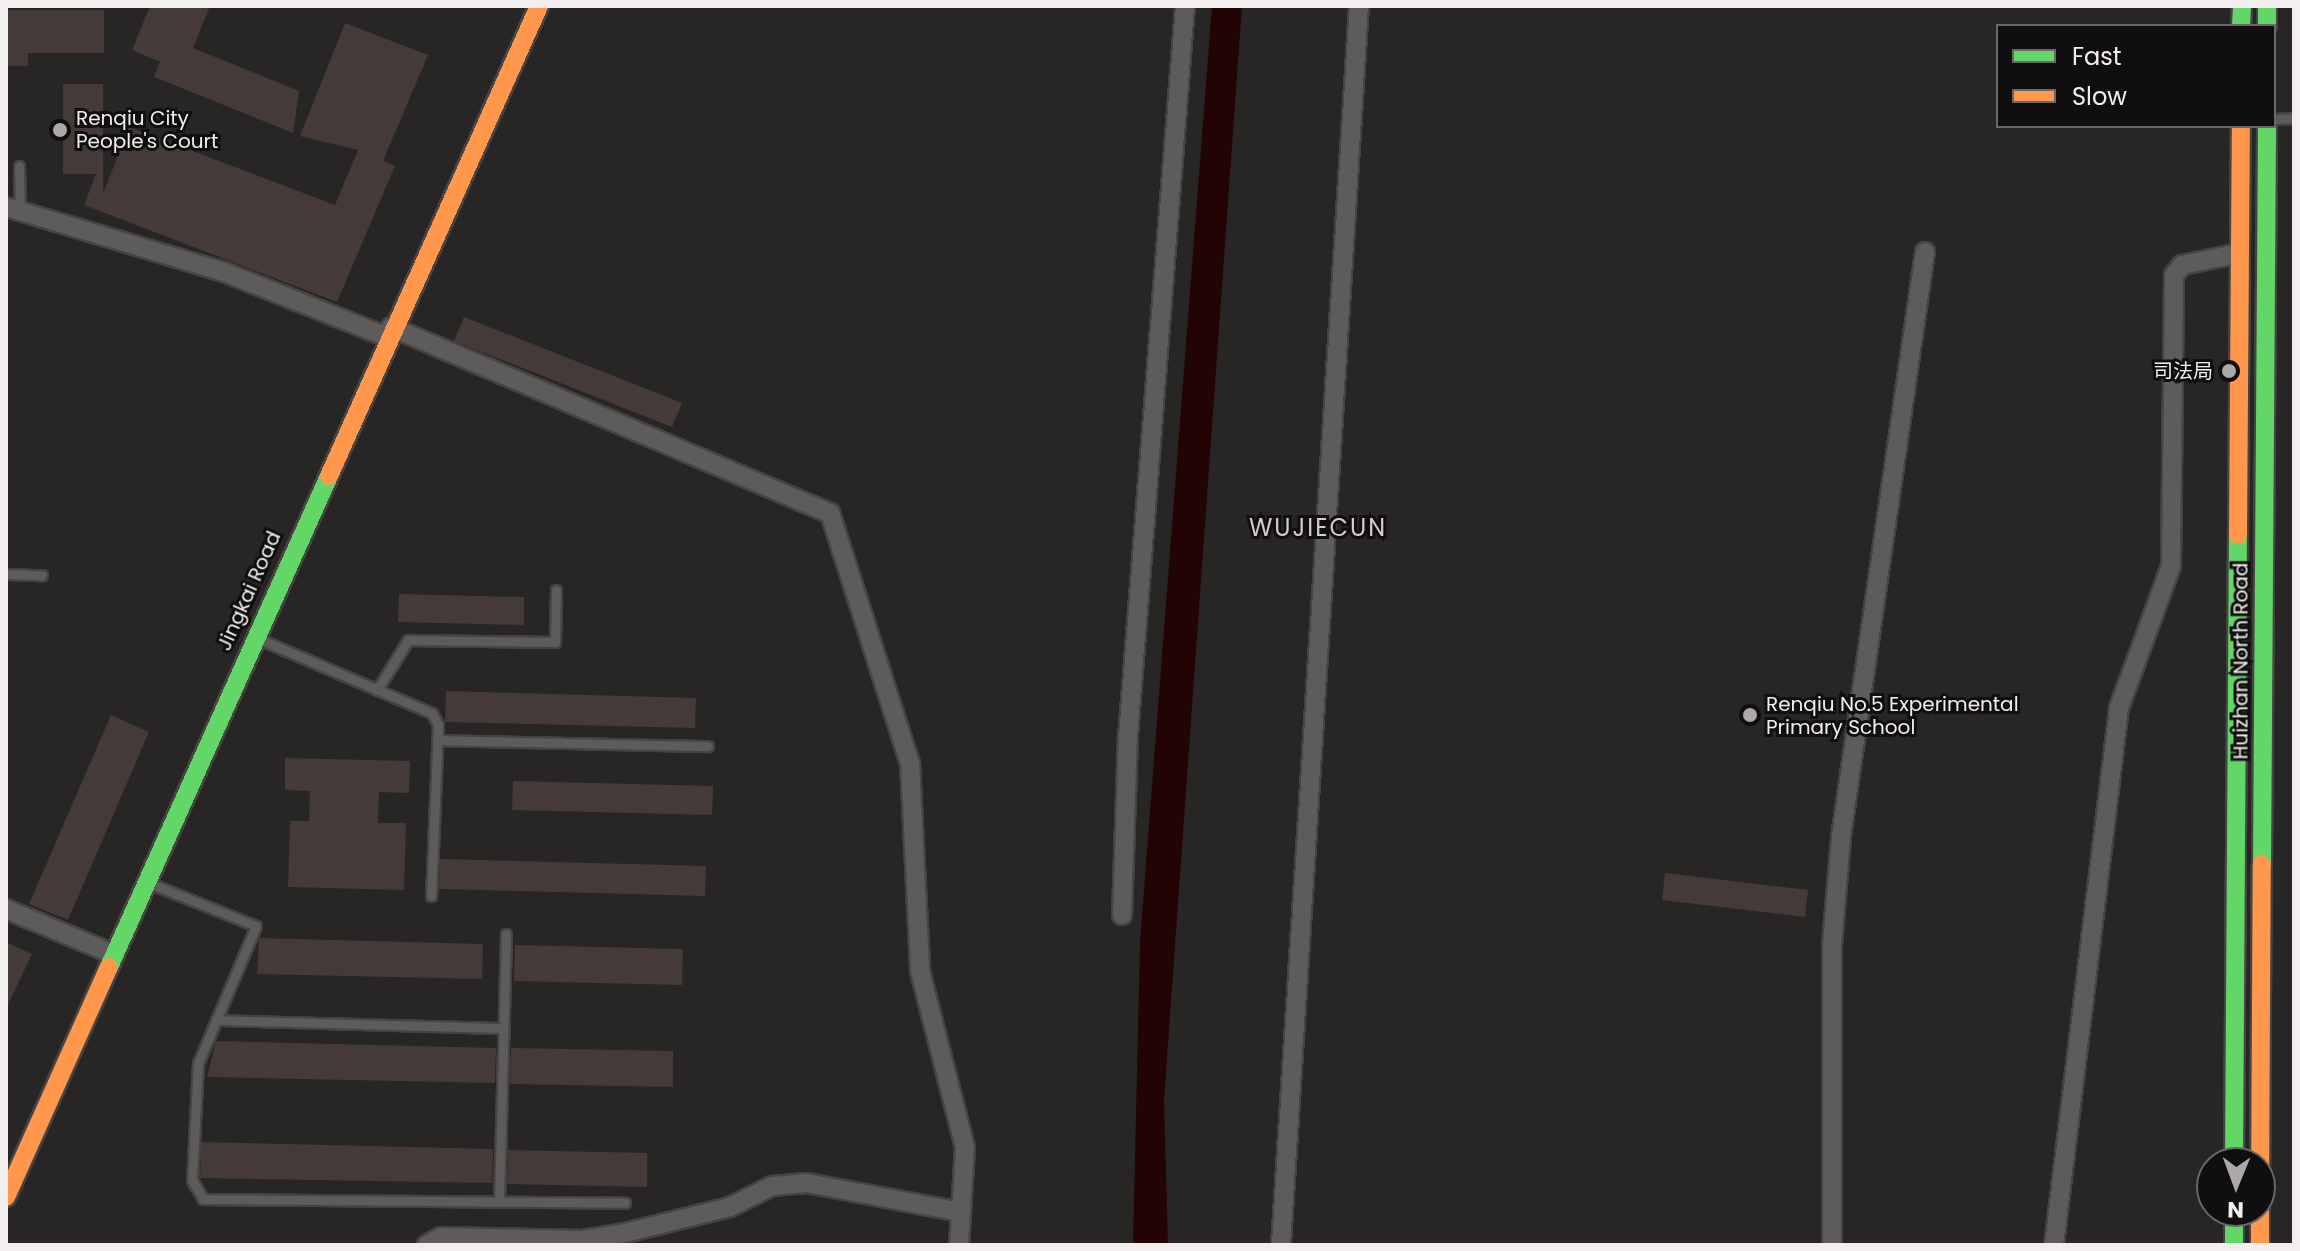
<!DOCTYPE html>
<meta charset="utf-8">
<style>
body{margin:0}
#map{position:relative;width:2300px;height:1251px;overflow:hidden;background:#282625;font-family:Poppins,"Noto Sans SC",sans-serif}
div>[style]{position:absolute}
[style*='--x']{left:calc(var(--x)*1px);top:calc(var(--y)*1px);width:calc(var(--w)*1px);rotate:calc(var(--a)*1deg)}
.water>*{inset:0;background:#220405}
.building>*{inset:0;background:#433a39}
.roads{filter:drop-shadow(2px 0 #464443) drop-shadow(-2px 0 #464443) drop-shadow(0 2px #464443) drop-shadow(0 -2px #464443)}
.lane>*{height:9px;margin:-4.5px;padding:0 4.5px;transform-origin:4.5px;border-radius:4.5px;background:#5e5c5b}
.street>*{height:18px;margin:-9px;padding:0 9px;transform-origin:9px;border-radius:9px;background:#5e5c5b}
.fast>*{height:18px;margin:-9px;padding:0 9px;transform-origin:9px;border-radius:9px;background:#63d668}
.slow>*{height:18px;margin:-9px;padding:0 9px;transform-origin:9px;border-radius:9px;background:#ff974d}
.dots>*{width:22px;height:22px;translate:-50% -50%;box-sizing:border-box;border:4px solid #100e0e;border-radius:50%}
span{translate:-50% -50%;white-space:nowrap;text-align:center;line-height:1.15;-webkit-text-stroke:6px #100e0e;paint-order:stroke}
.poi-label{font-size:20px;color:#f1eeed}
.left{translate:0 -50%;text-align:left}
.right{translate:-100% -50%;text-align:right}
.street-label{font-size:20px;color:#f1eeed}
.quarter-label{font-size:24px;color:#d2cccb;letter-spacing:2px}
.frame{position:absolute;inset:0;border:8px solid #f1eeed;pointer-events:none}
.legend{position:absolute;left:1996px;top:24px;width:280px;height:104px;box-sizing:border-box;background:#100e0e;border:2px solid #6a6867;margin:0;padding:10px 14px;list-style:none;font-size:24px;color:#f1eeed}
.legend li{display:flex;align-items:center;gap:16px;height:40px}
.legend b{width:40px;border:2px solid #6a6867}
.north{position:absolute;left:2196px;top:1147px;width:80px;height:80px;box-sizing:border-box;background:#100e0e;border:2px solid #6a6867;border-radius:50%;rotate:181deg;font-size:22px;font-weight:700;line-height:32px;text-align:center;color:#f1eeed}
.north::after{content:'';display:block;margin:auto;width:28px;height:36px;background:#aba8a7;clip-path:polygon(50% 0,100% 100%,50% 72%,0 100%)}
</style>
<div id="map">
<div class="water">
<div style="clip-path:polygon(1212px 6px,1242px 6px,1164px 1100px,1168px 1245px,1133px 1245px,1140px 942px)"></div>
</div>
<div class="building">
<div style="clip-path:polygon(150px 6px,210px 6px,193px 48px,299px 91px,293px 133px,154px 77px,160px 62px,132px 50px)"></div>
<div style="clip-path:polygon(6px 10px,104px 10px,104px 53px,28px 53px,28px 66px,6px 66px)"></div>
<div style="clip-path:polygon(345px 23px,428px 55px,383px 161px,395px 166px,337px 302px,84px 205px,96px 174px,63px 174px,63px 84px,103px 84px,103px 194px,129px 127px,335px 205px,358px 150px,300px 136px)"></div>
<div style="clip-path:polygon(464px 317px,682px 403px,672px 427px,454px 341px)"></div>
<div style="clip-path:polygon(399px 594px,524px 597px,524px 625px,398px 622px)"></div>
<div style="clip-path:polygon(446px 691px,696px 698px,695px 728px,445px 722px)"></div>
<div style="clip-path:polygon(111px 715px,149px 732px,68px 920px,29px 904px)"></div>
<div style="clip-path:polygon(285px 758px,410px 761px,409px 793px,379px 792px,378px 823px,406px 823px,404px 890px,288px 887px,290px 821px,309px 821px,310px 791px,285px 790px)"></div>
<div style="clip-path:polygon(513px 781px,713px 786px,712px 815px,512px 810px)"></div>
<div style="clip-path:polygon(440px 859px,706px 866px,705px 896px,439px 889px)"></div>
<div style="clip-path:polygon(1665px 873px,1808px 890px,1805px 917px,1662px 900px)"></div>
<div style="clip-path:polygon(259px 938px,483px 944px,482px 979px,257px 974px)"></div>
<div style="clip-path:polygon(6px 942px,32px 954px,6px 1009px)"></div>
<div style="clip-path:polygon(515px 945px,683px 949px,682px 985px,514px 981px)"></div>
<div style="clip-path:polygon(216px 1041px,496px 1048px,495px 1083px,207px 1077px)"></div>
<div style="clip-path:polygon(511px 1048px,673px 1051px,673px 1087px,510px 1084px)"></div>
<div style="clip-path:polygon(201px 1142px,493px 1149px,492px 1183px,200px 1178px)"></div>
<div style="clip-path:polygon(508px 1150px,647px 1153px,647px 1187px,507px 1184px)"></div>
</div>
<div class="roads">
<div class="lane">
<div style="--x:2274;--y:119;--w:20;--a:-3"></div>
<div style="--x:19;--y:166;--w:44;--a:88.7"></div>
<div style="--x:6;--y:574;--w:36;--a:2"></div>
<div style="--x:259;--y:639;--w:188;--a:23.2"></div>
<div style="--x:432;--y:713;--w:13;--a:63"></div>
<div style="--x:438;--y:725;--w:171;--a:92.3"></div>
<div style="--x:377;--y:690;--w:59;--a:-58.2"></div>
<div style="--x:408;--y:640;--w:147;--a:0.8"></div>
<div style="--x:555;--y:642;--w:52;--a:-88.9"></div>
<div style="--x:437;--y:740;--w:271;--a:1.3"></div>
<div style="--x:149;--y:883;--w:115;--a:21.9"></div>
<div style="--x:256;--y:926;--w:149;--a:112.9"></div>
<div style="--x:198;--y:1063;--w:117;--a:92.9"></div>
<div style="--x:192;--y:1180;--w:22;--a:60"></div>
<div style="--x:203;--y:1199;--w:422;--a:0.5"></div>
<div style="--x:216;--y:1020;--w:287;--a:1.6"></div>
<div style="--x:499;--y:1202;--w:268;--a:-88.5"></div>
</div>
<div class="street">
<div style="--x:6;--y:207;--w:227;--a:16.6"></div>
<div style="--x:224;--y:272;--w:175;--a:21.7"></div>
<div style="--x:391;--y:327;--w:477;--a:23"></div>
<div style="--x:830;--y:513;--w:262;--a:72.3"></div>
<div style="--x:910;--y:763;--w:208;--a:87.2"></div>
<div style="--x:920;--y:971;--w:182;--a:75.7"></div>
<div style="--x:965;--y:1147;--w:98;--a:93.5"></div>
<div style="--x:6;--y:909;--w:116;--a:22.8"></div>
<div style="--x:1122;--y:915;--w:178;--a:-88.1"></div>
<div style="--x:1128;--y:737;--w:733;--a:-85.54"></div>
<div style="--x:427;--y:1245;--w:16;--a:-30"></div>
<div style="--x:441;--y:1237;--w:142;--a:1.2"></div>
<div style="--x:583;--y:1240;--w:43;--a:-9.5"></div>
<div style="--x:625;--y:1233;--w:108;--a:-13.9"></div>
<div style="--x:730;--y:1207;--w:47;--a:-26.6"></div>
<div style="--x:772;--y:1186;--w:35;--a:-5"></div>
<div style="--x:807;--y:1183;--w:157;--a:10.7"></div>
<div style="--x:1281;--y:1245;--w:1241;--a:-86.4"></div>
<div style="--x:1832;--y:1245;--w:300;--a:-90"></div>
<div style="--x:1832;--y:945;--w:108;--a:-85.2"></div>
<div style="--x:1841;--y:837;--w:591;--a:-81.83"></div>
<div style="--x:2054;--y:1245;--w:541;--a:-83.1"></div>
<div style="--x:2119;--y:708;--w:151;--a:-69.9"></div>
<div style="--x:2171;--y:566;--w:291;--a:-89.4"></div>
<div style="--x:2174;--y:275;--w:13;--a:-51"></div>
<div style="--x:2182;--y:265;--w:59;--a:-11.7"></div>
</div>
<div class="fast">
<div style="--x:2267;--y:6;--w:20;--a:90"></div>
<div style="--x:2241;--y:26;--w:20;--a:-87"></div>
<div style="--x:2262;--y:864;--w:738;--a:-89.61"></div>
<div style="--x:109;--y:967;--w:538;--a:-65.86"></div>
<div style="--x:2234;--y:1163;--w:628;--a:-89.64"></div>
<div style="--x:2234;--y:1211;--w:34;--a:90"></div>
</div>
<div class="slow">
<div style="--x:329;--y:476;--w:515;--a:-65.92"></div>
<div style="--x:2238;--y:535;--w:409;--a:-89.6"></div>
<div style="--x:2260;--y:1196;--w:332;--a:-89.7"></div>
<div style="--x:6;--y:1197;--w:252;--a:-65.9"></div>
<div style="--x:2260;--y:1211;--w:34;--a:90"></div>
</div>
</div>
<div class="dots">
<div style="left:60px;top:130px;background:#aba8a7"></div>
<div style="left:2229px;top:371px;background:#aba8a7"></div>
<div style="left:1750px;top:715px;background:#aba8a7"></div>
</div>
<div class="poi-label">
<span class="left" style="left:76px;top:130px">Renqiu City<br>People's Court</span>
<span class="right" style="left:2213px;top:371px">司法局</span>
<span class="left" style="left:1766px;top:716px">Renqiu No.5 Experimental<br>Primary School</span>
</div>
<div class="street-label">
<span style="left:249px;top:591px;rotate:-66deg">Jingkai Road</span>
<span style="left:2241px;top:661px;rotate:-90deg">Huizhan North Road</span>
</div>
<div class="quarter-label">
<span style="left:1318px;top:528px">WUJIECUN</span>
</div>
<div class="frame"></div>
<ul class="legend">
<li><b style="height:10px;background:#63d668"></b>Fast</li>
<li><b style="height:10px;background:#ff974d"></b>Slow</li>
</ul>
<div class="north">N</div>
</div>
